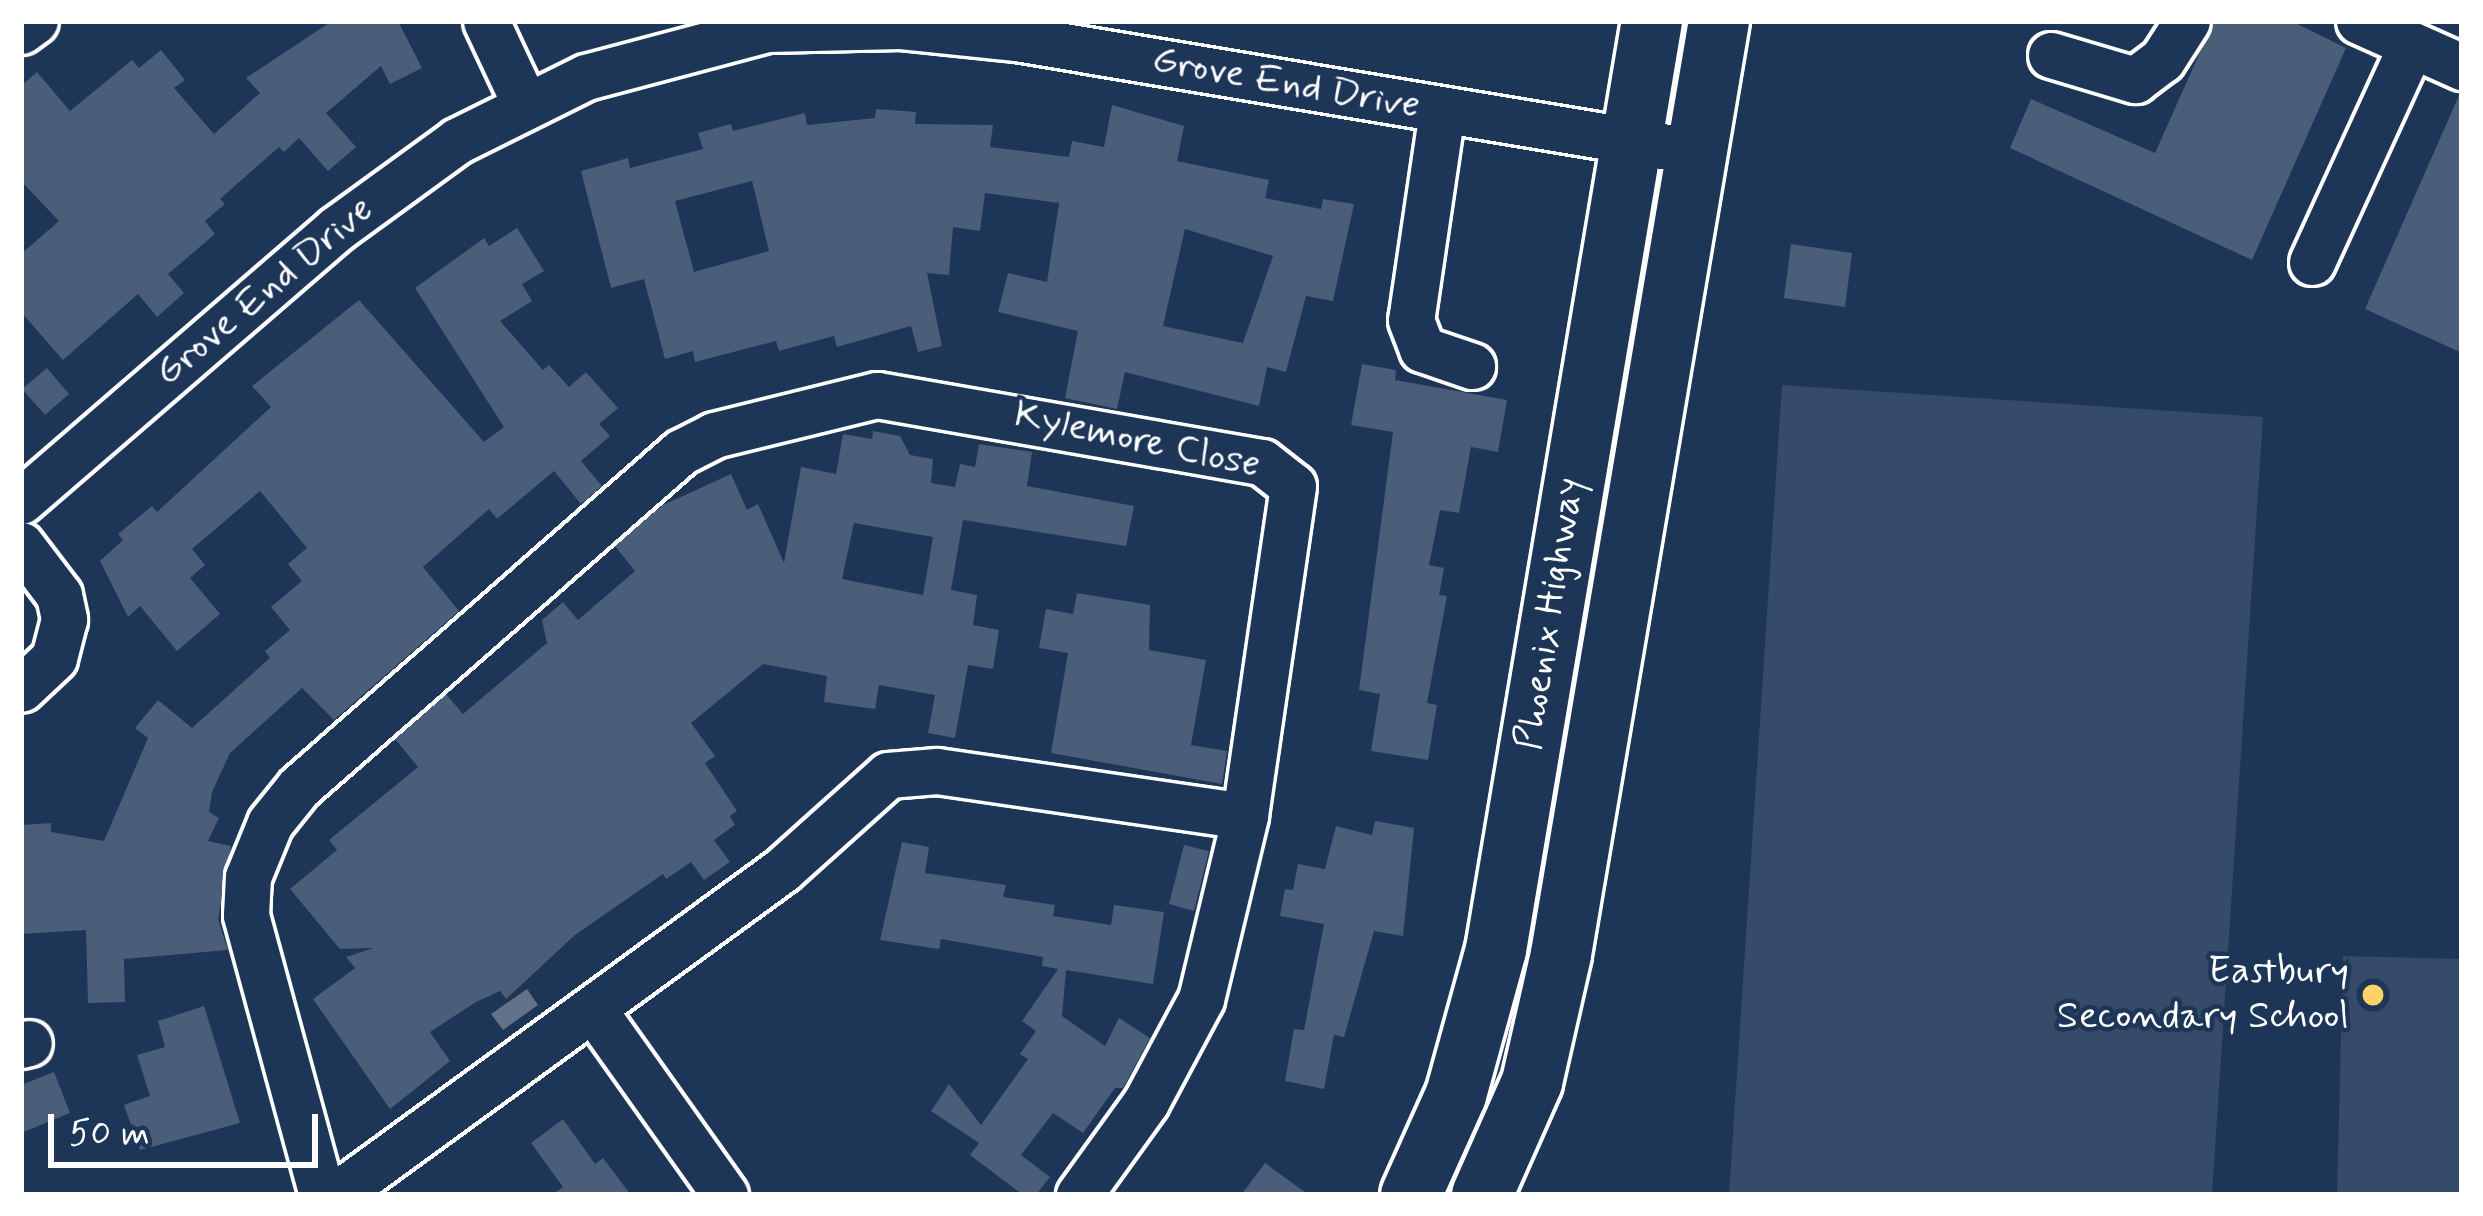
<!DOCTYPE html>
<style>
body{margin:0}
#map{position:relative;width:2483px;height:1216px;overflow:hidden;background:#1d3557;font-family:Mynerve,sans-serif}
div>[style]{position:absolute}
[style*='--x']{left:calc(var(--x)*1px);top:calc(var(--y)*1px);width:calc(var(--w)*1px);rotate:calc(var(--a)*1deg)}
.green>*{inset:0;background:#364b69}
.water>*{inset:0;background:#617289}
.building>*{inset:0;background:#4a5d79}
.roads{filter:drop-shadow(3px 0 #fff) drop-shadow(-3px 0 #fff) drop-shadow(0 3px #fff) drop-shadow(0 -3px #fff)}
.minor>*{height:45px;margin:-22.5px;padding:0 22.5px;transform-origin:22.5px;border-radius:22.5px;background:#1d3557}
.major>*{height:60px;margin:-30px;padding:0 30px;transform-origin:30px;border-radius:30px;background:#1d3557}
.dots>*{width:33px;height:33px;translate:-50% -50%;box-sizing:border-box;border:6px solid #1d3557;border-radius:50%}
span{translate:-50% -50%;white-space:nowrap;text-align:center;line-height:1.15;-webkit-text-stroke:9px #1d3557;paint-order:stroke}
.street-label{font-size:39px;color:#fff}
.poi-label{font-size:39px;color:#fff}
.right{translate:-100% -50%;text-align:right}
.frame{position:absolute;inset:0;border:24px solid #fff;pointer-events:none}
.scale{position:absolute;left:48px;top:1114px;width:270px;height:54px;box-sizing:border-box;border:6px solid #fff;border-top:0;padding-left:15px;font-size:36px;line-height:42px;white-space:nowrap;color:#fff;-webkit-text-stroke:9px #1d3557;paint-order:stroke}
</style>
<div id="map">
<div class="green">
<div style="clip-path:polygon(1782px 385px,2263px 417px,2212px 1195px,1729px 1195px)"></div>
<div style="clip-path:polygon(2343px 956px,2462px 959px,2462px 1195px,2337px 1195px)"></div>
</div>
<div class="water">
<div style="clip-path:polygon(527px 989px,538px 1005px,503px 1030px,491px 1014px)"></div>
</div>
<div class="building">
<div style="clip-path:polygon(332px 21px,398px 21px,422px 68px,390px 84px,381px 66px,326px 113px,356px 147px,328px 171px,299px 138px,284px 152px,279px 147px,220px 199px,225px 204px,205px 221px,215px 234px,168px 274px,184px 293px,157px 317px,138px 294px,63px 360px,21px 312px,21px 254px,59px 221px,21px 181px,21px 86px,37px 72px,70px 111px,132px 60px,139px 68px,161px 50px,185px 80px,174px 88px,214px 134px,260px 93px,246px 78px)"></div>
<div style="clip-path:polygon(2214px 21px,2291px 21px,2346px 48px,2252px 260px,2010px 148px,2031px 99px,2155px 153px)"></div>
<div style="clip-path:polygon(2460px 93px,2462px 94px,2462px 353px,2365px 309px)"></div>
<div style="clip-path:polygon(evenodd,1112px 105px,1184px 126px,1177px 161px,1269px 180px,1265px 198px,1321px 209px,1323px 199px,1354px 204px,1333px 301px,1306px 296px,1286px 372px,1267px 367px,1259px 406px,1125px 372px,1117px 409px,1065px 398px,1078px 331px,998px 312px,1008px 273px,1047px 282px,1059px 203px,985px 193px,980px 231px,953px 227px,949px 275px,927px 273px,942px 346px,918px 352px,911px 326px,837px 347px,834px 336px,779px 351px,776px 341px,695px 362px,693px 351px,665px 359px,644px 279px,611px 288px,581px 171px,628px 158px,630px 168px,703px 149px,698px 133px,731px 124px,733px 131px,805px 113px,807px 125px,875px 118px,876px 109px,916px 112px,915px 124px,993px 125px,990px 147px,1069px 157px,1072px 141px,1104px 147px,1112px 105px,752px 181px,769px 251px,694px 272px,675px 201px,752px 181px,1112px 105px,1185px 229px,1273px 256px,1243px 343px,1163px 326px,1185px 229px)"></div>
<div style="clip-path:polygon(517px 228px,544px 271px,522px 284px,532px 301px,500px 321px,543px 370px,549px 365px,569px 387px,586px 372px,618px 408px,599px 424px,610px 436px,581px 461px,602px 486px,581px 504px,554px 471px,497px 519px,489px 509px,423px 567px,459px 611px,334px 720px,302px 688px,230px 753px,212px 792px,209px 812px,219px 818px,208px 841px,231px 846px,218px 919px,228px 950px,124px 959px,125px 1002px,88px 1003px,86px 930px,21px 934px,21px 825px,51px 823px,51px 832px,104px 841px,148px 738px,135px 728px,158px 700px,192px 728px,270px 658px,265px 651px,290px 630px,271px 607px,302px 581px,288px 564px,307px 548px,260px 491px,192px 549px,205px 565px,190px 578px,220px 614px,177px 651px,140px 606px,128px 617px,100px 561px,123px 540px,118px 534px,152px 506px,157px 512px,271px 407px,252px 386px,359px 300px,484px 442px,504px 427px,415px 288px,484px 238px,489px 246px)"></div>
<div style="clip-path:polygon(1791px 244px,1852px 253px,1845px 307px,1784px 298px)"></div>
<div style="clip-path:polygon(1362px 364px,1396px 370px,1395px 380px,1507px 400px,1498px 452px,1471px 447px,1459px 513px,1440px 510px,1429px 565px,1444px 568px,1439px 595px,1447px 596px,1427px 703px,1437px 705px,1428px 760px,1371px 751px,1380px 694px,1359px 690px,1393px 432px,1351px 425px)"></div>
<div style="clip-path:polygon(47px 368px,69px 394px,45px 415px,22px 389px)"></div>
<div style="clip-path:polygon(evenodd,873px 431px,900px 436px,910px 455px,933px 459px,931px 483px,955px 487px,960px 464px,975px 467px,979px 444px,1032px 452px,1027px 486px,1134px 506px,1126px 546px,963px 520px,951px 590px,977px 595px,973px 625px,999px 630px,993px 669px,968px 665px,955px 738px,928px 733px,935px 695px,879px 685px,875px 709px,824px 702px,827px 676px,763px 664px,691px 723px,715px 756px,705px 763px,737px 811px,730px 816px,735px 825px,714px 840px,730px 862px,704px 880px,691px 862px,666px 879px,663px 874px,575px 935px,506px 999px,500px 991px,476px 1002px,430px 1032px,450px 1061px,390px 1109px,313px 999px,355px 968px,346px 957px,373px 948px,340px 949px,290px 889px,337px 850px,329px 840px,418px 767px,395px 739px,446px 694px,463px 714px,547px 643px,542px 620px,563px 602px,578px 620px,635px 571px,615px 546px,661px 506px,731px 474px,747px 510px,758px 504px,784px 563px,801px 467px,836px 474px,843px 434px,872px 439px,873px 431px,854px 523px,933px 537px,923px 595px,842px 579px,854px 523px)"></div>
<div style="clip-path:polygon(1077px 593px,1150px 605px,1149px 650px,1206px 660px,1191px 745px,1227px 751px,1222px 784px,1051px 753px,1068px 653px,1039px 648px,1046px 609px,1073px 614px)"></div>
<div style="clip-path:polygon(1375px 821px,1414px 828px,1403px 936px,1374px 931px,1344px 1037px,1334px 1035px,1324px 1089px,1285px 1081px,1294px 1029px,1304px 1030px,1324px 924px,1280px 916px,1285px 889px,1293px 890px,1298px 864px,1325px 869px,1336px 826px,1372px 835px)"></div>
<div style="clip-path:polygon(902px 842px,929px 847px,925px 873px,1006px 885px,1003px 897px,1055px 905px,1053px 916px,1111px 925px,1114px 905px,1164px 912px,1153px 984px,1066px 970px,1062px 1016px,1105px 1046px,1119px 1018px,1150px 1038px,1123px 1088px,1115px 1088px,1083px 1133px,1053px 1113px,1021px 1155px,1050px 1177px,1036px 1195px,1023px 1195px,970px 1155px,979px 1143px,931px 1111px,949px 1084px,981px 1125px,1028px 1059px,1020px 1054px,1036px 1031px,1022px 1021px,1058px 969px,1042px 966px,1043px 957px,941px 939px,939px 949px,880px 940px)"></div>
<div style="clip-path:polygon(1184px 845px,1209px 851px,1194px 911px,1169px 904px)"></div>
<div style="clip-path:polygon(204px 1006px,240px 1123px,140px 1150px,124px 1105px,150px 1096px,137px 1055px,165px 1047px,158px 1021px)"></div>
<div style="clip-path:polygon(54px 1072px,70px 1113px,21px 1133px,21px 1085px)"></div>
<div style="clip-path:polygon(563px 1119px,595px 1164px,603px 1158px,631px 1195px,552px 1195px,563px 1187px,531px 1143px)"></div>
<div style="clip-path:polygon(1265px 1163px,1309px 1195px,1241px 1195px)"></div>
</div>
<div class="roads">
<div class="minor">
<div style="--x:486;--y:21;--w:89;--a:64.9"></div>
<div style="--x:2359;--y:21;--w:113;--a:24.1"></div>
<div style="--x:21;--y:31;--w:17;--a:-36"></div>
<div style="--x:2051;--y:55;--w:88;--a:16.6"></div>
<div style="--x:2135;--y:80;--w:34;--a:-37"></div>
<div style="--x:2162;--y:60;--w:46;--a:-57.3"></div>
<div style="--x:1442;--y:111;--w:211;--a:98.4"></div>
<div style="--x:1411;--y:320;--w:31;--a:69"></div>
<div style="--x:1422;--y:349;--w:53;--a:18.8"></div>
<div style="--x:2312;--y:262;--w:238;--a:-65.4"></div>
<div style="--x:21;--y:501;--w:416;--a:-40.8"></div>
<div style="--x:336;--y:229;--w:150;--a:-36"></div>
<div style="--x:457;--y:141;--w:144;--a:-26.4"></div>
<div style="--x:586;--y:77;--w:187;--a:-14.9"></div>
<div style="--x:767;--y:29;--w:134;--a:-1.3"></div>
<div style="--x:901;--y:26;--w:116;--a:6"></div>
<div style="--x:1016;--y:38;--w:691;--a:9.49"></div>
<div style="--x:21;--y:545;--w:63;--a:52.8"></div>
<div style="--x:59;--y:595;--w:25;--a:78"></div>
<div style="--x:64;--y:619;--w:40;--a:104.4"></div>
<div style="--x:54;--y:658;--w:45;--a:136.8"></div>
<div style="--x:593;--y:1009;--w:228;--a:54.6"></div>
<div style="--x:21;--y:1045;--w:8;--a:-14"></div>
<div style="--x:322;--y:1195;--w:290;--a:-105.2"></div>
<div style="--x:246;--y:915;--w:38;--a:-87"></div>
<div style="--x:248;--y:877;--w:58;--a:-67.8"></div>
<div style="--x:270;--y:823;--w:46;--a:-51.1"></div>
<div style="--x:299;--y:787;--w:508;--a:-41.25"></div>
<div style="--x:681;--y:452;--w:37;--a:-27"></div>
<div style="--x:714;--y:435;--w:168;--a:-13.8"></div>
<div style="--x:877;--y:395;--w:391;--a:9.9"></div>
<div style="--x:1262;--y:462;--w:39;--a:38"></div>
<div style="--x:1293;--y:486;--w:333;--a:98.3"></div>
<div style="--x:1245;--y:816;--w:188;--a:103.5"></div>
<div style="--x:1201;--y:999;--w:117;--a:118.1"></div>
<div style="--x:1146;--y:1102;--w:115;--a:125.8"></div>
<div style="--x:336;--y:1195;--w:552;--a:-36.08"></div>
<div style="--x:782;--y:870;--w:142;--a:-41.9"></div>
<div style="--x:888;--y:775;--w:49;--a:-4.7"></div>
<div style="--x:937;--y:771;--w:311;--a:8.3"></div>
</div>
<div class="major">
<div style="--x:1411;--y:1195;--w:110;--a:-65.8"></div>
<div style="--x:1456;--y:1095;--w:150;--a:-74.6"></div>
<div style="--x:1496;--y:950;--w:942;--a:-80.47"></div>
<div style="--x:1482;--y:1195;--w:124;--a:-66.1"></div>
<div style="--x:1532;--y:1082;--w:131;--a:-77.2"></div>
<div style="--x:1561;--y:954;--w:946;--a:-80.39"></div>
</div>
</div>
<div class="dots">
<div style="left:2373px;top:995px;background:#ffd166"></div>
</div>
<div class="street-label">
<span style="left:1286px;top:84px;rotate:10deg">Grove End Drive</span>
<span style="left:265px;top:292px;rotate:-40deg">Grove End Drive</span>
<span style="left:1137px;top:441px;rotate:12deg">Kylemore Close</span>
<span style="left:1551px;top:614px;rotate:-81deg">Phoenix Highway</span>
</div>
<div class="poi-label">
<span class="right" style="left:2349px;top:995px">Eastbury<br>Secondary School</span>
</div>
<div class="frame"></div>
<div class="scale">50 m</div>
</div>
